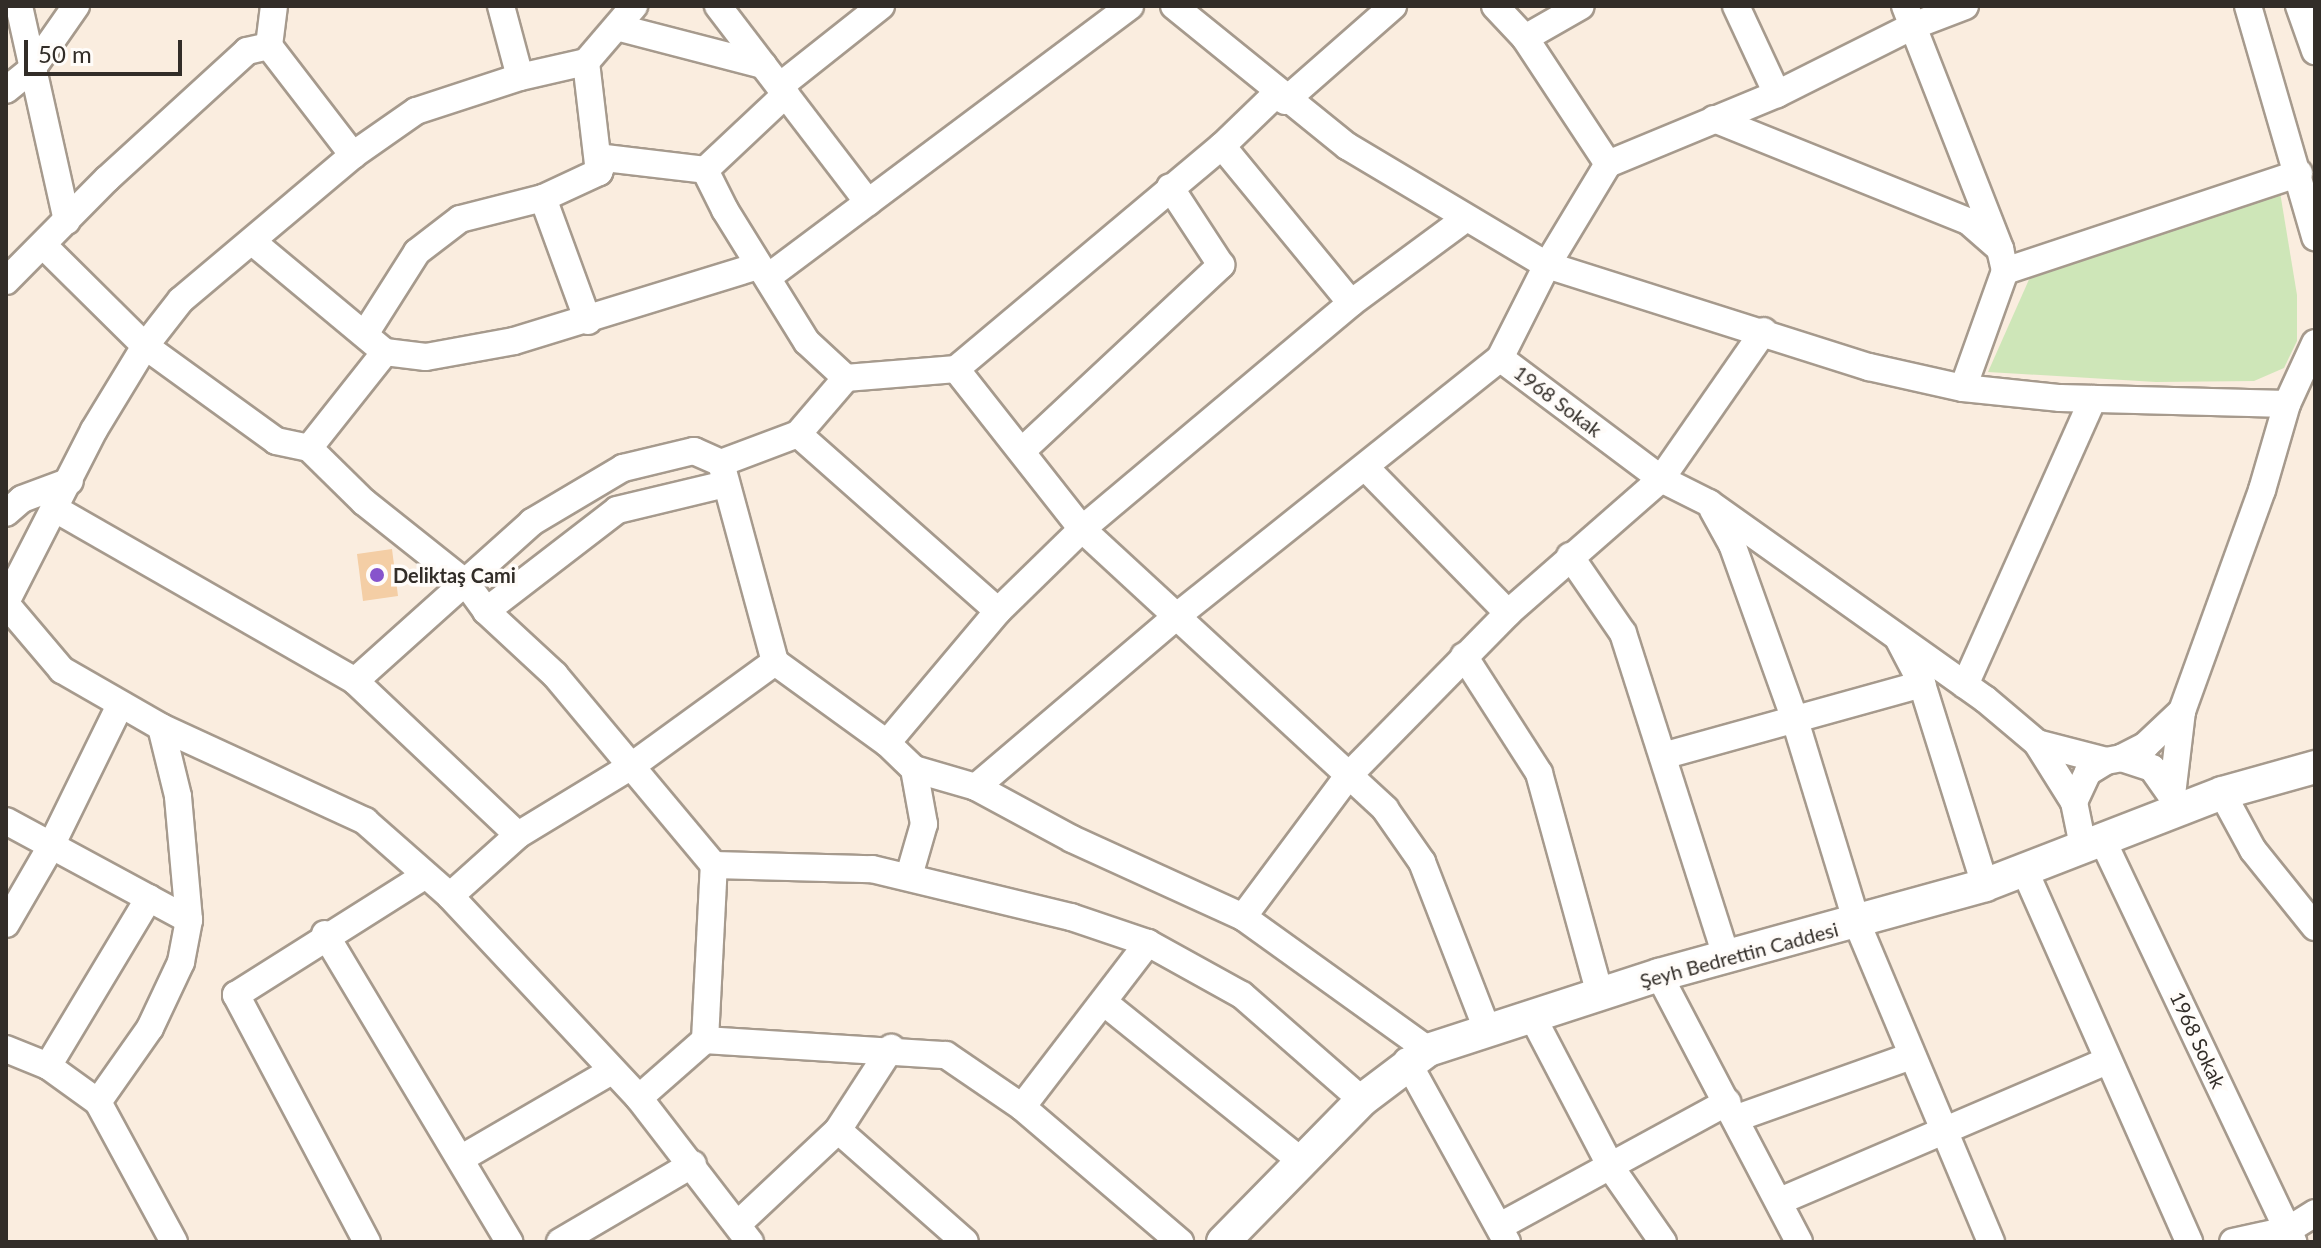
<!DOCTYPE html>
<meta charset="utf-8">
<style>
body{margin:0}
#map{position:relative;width:2321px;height:1248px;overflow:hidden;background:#faeddf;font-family:Lato,sans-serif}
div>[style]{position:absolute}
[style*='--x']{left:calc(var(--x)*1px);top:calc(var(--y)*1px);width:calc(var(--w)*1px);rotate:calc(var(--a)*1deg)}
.green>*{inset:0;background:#cee6b8}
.building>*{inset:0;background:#f4cea5}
.roads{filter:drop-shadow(2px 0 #a69a8d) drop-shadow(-2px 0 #a69a8d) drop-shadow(0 2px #a69a8d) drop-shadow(0 -2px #a69a8d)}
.minor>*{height:26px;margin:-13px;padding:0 13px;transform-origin:13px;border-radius:13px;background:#fff}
.major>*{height:32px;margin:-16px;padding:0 16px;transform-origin:16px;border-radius:16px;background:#fff}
.dots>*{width:22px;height:22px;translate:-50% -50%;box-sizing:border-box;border:4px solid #fffcf9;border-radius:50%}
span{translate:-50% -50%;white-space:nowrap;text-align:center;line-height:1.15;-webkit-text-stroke:7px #fffcf9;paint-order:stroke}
.street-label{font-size:20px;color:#322d28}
.poi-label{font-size:20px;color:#322d28;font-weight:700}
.left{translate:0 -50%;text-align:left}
.frame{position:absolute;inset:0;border:8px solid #322d28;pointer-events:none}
.scale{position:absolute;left:24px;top:40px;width:158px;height:36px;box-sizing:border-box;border:4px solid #322d28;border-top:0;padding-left:10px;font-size:24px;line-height:28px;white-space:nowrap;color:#322d28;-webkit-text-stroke:6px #fffcf9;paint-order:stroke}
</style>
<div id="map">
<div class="green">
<div style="clip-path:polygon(2279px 186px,2297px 295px,2297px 341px,2284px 368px,2254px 381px,2156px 382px,1988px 372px,2031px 275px)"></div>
</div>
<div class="building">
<div style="clip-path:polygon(392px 549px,398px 596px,363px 601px,357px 554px)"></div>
</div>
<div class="roads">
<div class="minor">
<div style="--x:19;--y:6;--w:220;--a:77.4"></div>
<div style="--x:501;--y:6;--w:73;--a:75"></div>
<div style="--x:718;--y:6;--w:247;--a:52.6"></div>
<div style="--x:1174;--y:6;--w:223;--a:39"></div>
<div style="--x:1347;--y:146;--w:233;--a:30.8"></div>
<div style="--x:1547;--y:265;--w:338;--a:17.6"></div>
<div style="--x:1869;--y:367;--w:96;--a:12.6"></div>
<div style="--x:1963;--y:388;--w:98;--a:5.9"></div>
<div style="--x:2060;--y:398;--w:227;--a:1.5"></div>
<div style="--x:1495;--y:6;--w:44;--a:46.8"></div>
<div style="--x:1525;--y:38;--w:151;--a:56.6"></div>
<div style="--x:1736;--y:6;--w:97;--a:65"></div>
<div style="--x:1905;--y:6;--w:258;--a:68.6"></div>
<div style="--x:1965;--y:6;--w:56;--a:159"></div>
<div style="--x:1913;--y:26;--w:152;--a:153.4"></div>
<div style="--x:1777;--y:94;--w:183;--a:157.5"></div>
<div style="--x:1608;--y:164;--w:118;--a:121.1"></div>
<div style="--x:1547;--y:265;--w:104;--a:116.8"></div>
<div style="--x:1500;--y:358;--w:201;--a:36.9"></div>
<div style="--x:1661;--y:479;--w:54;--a:26.6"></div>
<div style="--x:1709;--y:503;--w:339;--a:35.4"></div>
<div style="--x:1985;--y:699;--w:68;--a:40.2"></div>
<div style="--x:2037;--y:743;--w:70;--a:57.9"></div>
<div style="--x:2248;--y:6;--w:241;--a:73.8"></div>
<div style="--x:2299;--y:6;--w:48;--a:70.4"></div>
<div style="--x:620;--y:28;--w:148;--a:14.5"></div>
<div style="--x:1525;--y:38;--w:64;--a:-29.7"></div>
<div style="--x:269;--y:46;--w:40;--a:-82.9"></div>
<div style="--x:586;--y:62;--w:111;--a:83.3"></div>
<div style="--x:780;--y:86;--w:129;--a:-38.4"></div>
<div style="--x:6;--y:90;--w:33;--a:-39"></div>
<div style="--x:32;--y:69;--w:77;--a:-55.1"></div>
<div style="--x:1285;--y:101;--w:144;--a:-41.3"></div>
<div style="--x:1714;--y:119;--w:274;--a:21.9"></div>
<div style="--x:1968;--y:221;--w:43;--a:41.2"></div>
<div style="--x:2000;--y:249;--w:23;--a:77"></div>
<div style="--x:2005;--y:271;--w:124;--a:109.7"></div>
<div style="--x:1222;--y:146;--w:203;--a:50.6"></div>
<div style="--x:705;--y:170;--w:111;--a:-43.2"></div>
<div style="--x:543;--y:198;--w:131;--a:69.9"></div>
<div style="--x:254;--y:243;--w:170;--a:39.8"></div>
<div style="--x:385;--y:352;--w:41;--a:7"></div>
<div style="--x:426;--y:357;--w:89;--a:-10.3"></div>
<div style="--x:514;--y:341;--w:255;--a:-17.1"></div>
<div style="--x:44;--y:246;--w:142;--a:44.7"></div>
<div style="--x:145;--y:346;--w:162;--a:35.9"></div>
<div style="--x:276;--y:441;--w:34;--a:12"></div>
<div style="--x:309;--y:448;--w:77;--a:44.5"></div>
<div style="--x:364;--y:502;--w:130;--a:38.5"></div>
<div style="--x:466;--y:583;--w:34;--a:54"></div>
<div style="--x:486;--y:611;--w:94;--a:42.8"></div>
<div style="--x:555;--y:675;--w:248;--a:50.1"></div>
<div style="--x:714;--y:865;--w:158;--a:1.5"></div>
<div style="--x:872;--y:869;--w:205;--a:13.6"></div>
<div style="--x:1071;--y:917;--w:81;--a:18.7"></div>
<div style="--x:1148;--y:943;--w:107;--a:29"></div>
<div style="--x:1242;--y:995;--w:159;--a:41.2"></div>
<div style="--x:2005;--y:271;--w:310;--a:-18.4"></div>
<div style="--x:768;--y:277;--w:452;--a:-36.8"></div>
<div style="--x:6;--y:281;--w:144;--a:-45.3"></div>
<div style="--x:107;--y:179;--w:190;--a:-42.4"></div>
<div style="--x:247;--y:51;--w:23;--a:-13"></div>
<div style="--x:269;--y:46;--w:138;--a:52.4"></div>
<div style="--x:365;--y:334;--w:97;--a:-57.6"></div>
<div style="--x:417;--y:252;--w:54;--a:-37.5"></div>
<div style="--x:460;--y:219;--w:86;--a:-14.2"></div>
<div style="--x:543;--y:198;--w:62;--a:-24.9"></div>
<div style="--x:599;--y:172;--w:15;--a:-67"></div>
<div style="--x:605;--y:158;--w:101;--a:6.8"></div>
<div style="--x:705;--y:170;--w:45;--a:63.4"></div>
<div style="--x:725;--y:210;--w:155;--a:58.2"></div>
<div style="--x:807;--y:342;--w:53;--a:42.7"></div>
<div style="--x:846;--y:378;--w:110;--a:-4.7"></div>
<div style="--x:956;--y:369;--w:347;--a:-40"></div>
<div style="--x:1222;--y:146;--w:75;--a:-43.9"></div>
<div style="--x:956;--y:369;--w:204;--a:51.8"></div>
<div style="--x:1082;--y:529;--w:413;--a:42.7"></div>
<div style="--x:1385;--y:809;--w:65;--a:55.1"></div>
<div style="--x:1422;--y:862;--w:180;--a:68.8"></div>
<div style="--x:798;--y:434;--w:267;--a:41.5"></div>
<div style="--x:309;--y:448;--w:122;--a:-51.6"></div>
<div style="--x:1024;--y:449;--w:270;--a:-43"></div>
<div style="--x:1221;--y:265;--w:93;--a:-123.2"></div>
<div style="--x:721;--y:463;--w:206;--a:74.8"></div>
<div style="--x:775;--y:662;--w:138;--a:35.9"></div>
<div style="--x:887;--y:743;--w:37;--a:44"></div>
<div style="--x:914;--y:769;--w:56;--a:79.7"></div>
<div style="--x:924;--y:824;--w:54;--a:106.1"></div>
<div style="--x:1366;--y:468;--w:203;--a:45.6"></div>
<div style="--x:57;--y:510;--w:344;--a:29.8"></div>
<div style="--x:355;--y:681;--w:224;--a:43.4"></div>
<div style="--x:1713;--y:510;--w:39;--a:61"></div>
<div style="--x:1732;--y:544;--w:184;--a:70.3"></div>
<div style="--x:1794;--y:717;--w:215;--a:73"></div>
<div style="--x:1857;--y:923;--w:346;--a:67.2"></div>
<div style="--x:6;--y:513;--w:21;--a:-41"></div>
<div style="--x:22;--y:499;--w:51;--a:-20.6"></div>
<div style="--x:1570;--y:556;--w:93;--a:55.5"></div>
<div style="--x:1623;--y:633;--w:341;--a:72.3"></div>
<div style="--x:6;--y:602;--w:193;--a:-62.9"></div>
<div style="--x:94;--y:430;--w:98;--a:-58.7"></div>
<div style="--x:145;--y:346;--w:58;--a:-52"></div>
<div style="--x:181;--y:300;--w:225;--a:-40.1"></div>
<div style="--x:353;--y:155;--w:77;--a:-34.9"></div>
<div style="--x:416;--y:111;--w:109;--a:-18.1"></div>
<div style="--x:520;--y:77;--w:68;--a:-12.8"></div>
<div style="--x:586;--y:62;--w:74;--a:-49.4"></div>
<div style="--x:6;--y:604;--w:87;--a:49.7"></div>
<div style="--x:62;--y:670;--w:114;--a:29.9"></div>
<div style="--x:161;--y:727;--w:225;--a:24.7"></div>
<div style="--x:365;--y:821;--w:113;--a:41.4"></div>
<div style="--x:450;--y:896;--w:277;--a:46.9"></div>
<div style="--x:639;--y:1098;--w:182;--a:52.4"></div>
<div style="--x:486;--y:611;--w:165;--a:-37.6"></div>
<div style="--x:617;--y:510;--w:111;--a:-13.5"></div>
<div style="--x:1899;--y:640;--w:50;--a:62.4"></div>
<div style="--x:1922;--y:684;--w:211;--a:72.6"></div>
<div style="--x:1464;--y:656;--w:139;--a:57.3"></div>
<div style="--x:1539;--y:773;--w:230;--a:74.6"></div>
<div style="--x:355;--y:681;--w:238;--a:-41.9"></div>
<div style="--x:532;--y:522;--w:106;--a:-30.7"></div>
<div style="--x:623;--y:468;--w:73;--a:-13.5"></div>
<div style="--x:694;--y:451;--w:30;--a:24"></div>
<div style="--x:721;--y:463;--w:82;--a:-20.6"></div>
<div style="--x:798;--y:434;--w:74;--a:-49.4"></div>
<div style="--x:1965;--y:685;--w:313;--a:-65.9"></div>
<div style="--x:887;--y:743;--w:172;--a:-49.9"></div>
<div style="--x:998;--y:611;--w:117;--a:-44.3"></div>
<div style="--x:1082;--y:529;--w:351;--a:-40"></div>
<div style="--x:1351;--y:303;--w:142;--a:-36.4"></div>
<div style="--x:2037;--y:743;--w:71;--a:14.6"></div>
<div style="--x:1666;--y:755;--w:266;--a:-15.5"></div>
<div style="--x:2121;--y:758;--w:28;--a:-27"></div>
<div style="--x:2146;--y:745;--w:50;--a:-43.4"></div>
<div style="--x:914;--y:769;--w:65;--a:16.2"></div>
<div style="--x:976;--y:787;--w:109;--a:28.4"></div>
<div style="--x:1072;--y:839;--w:188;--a:24.5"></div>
<div style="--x:1243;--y:917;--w:228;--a:35.7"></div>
<div style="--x:976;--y:787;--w:264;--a:-40.4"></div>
<div style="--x:1177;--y:616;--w:413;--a:-38.6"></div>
<div style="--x:2222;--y:793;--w:65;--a:61.5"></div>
<div style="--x:2253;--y:850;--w:99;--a:51.2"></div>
<div style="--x:2172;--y:795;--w:85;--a:-83.2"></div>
<div style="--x:2182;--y:711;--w:235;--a:-70.1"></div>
<div style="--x:2262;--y:490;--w:90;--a:-73.8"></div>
<div style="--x:2287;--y:404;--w:67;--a:-65.3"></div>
<div style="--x:6;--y:821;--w:208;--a:28.4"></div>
<div style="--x:2102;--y:839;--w:446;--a:64.6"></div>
<div style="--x:2083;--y:846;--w:45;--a:-101.6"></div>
<div style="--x:2074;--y:802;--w:33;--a:-65"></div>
<div style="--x:2088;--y:772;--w:21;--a:-31"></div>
<div style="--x:2106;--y:761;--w:15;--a:-11"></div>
<div style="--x:2121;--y:758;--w:33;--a:18"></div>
<div style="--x:2152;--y:768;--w:38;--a:55"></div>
<div style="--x:2024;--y:869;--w:408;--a:66.1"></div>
<div style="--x:450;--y:896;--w:91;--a:-41.9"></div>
<div style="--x:518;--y:835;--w:135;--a:-31.3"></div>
<div style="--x:633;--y:765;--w:175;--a:-36"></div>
<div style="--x:1243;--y:917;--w:176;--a:-53.3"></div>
<div style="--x:1348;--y:776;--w:228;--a:-45.5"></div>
<div style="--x:1508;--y:613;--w:203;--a:-41.2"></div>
<div style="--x:1661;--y:479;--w:180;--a:-55.2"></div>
<div style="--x:6;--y:924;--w:88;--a:-59.9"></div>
<div style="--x:50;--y:848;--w:159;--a:-63.9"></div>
<div style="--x:325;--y:934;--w:359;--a:59.1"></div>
<div style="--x:1659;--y:975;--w:301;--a:62.3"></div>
<div style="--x:1106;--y:1004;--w:250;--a:38.8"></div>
<div style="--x:1531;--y:1014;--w:175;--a:62.4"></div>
<div style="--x:1612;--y:1169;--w:89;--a:55.1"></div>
<div style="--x:705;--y:1040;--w:175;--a:-87.1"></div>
<div style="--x:6;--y:1049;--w:45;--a:22"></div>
<div style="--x:48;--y:1066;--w:62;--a:35.8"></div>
<div style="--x:98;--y:1102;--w:159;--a:61.5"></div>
<div style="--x:1407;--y:1061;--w:207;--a:61.1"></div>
<div style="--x:48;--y:1066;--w:196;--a:-59"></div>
<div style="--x:639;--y:1098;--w:88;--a:-41.3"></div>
<div style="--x:705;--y:1040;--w:241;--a:3.6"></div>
<div style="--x:946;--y:1055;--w:92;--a:34.4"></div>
<div style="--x:1022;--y:1107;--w:208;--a:40.5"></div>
<div style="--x:98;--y:1102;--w:90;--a:-54.9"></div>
<div style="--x:150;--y:1028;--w:73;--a:-64.8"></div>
<div style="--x:181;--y:962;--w:43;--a:-79.2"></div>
<div style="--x:189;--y:920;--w:124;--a:-95.1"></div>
<div style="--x:178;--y:796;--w:71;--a:-103.8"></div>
<div style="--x:1022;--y:1107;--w:207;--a:-52.5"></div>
<div style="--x:1737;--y:1118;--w:185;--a:-19.6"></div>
<div style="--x:838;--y:1130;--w:169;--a:41.4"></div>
<div style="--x:462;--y:1158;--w:171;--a:-30.2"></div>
<div style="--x:1780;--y:1201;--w:353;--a:-23.2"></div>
<div style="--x:739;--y:1223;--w:136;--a:-43.2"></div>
<div style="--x:838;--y:1130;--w:98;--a:-57.1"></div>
<div style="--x:1500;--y:1226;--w:259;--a:-28.6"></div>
<div style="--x:367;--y:1242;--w:280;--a:-117.9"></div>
<div style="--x:236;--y:995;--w:222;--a:-32.3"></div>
<div style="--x:560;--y:1242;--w:154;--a:-30.4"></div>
<div style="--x:2233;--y:1242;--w:56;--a:-12.3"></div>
<div style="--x:2288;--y:1230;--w:32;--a:-32"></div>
</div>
<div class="major">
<div style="--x:1223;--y:1242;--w:199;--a:-45.6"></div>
<div style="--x:1362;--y:1100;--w:83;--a:-37.1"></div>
<div style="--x:1428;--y:1050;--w:243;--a:-18"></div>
<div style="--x:1659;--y:975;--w:338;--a:-15.4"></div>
<div style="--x:1985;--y:885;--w:254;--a:-21.2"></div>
<div style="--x:2222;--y:793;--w:97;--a:-15.6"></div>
</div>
</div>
<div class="dots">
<div style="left:377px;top:575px;background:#8754cc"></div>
</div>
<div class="street-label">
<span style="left:1558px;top:401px;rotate:37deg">1968 Sokak</span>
<span style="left:1739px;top:955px;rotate:-15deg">Şeyh Bedrettin Caddesi</span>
<span style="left:2198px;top:1040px;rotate:65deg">1968 Sokak</span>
</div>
<div class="poi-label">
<span class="left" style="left:393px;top:575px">Deliktaş Cami</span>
</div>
<div class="frame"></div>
<div class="scale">50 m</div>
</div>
